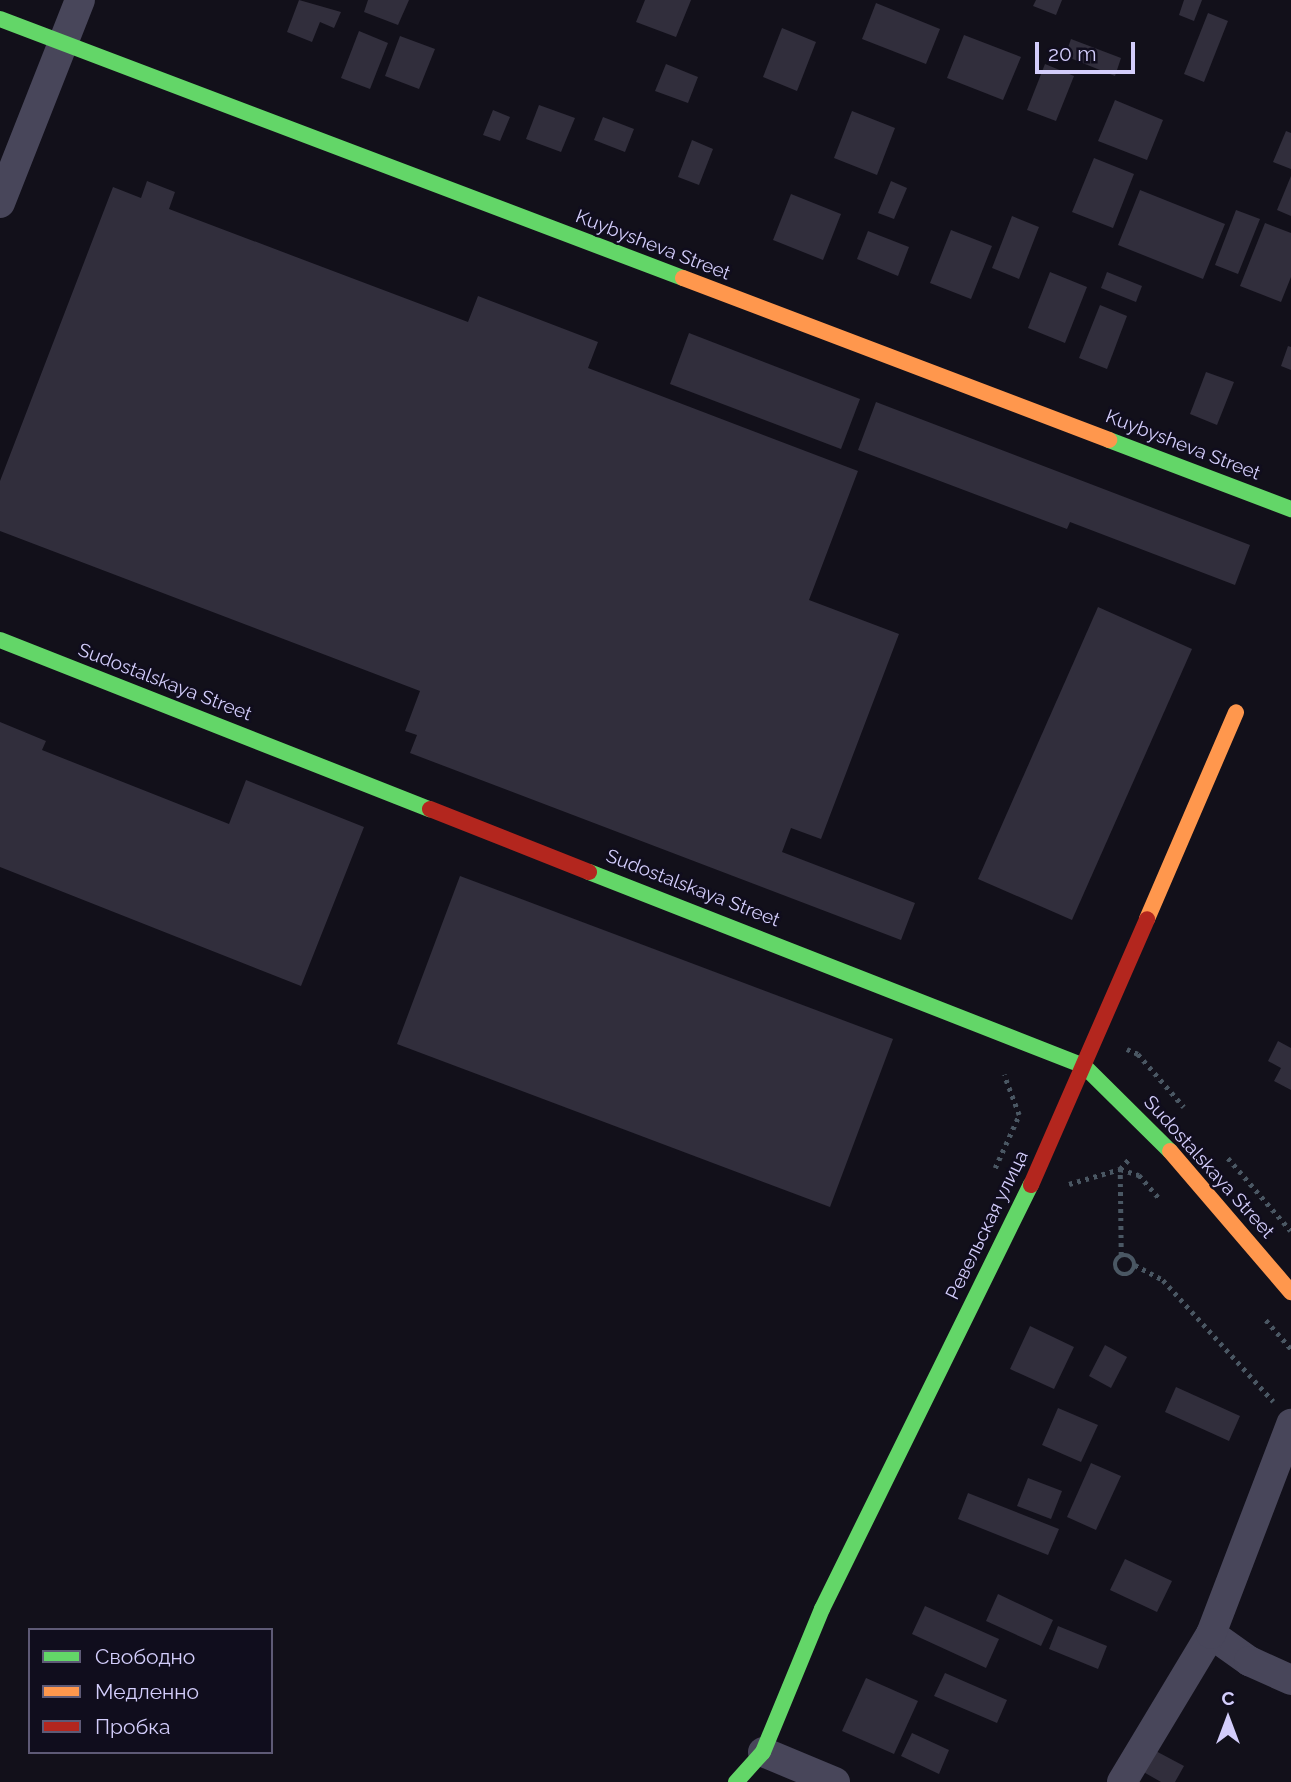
<!DOCTYPE html>
<meta charset="utf-8">
<style>
body{margin:0}
#map{position:relative;width:1291px;height:1782px;overflow:hidden;background:#12101a;font-family:Raleway,sans-serif}
div>[style]{position:absolute}
[style*='--x']{left:calc(var(--x)*1px);top:calc(var(--y)*1px);width:calc(var(--w)*1px);rotate:calc(var(--a)*1deg)}
.building>*{inset:0;background:#312e3c}
.path>*{height:4.5px;margin-top:-2.25px;transform-origin:0;background:repeating-linear-gradient(90deg,#4a5763 0 3.5px,transparent 0 8.5px)}
.path>.ring{margin:-2.25px;padding:0;box-sizing:content-box;background:none;border:4.5px solid #4a5763;border-radius:50%}
.street>*{height:30px;margin:-15px;padding:0 15px;transform-origin:15px;border-radius:15px;background:#48465a}
.fast>*{height:16px;margin:-8px;padding:0 8px;transform-origin:8px;border-radius:8px;background:#63d668}
.slow>*{height:16px;margin:-8px;padding:0 8px;transform-origin:8px;border-radius:8px;background:#ff974d}
.jam>*{height:16px;margin:-8px;padding:0 8px;transform-origin:8px;border-radius:8px;background:#b3261e}
span{translate:-50% -50%;white-space:nowrap;text-align:center;line-height:1.15;-webkit-text-stroke:5px #100d1d;paint-order:stroke}
.street-label{font-size:19px;color:#d3cdfb}
.legend{position:absolute;left:28px;top:1628px;width:245px;height:126px;box-sizing:border-box;background:#100d1d;border:2px solid #5e5a76;margin:0;padding:9px 12px;list-style:none;font-size:21px;color:#d3cdfb}
.legend li{display:flex;align-items:center;gap:14px;height:35px}
.legend b{width:35px;border:2px solid #5e5a76}
.north{position:absolute;left:1193px;top:1684px;width:70px;height:70px;-webkit-text-stroke:5px #100d1d;paint-order:stroke;rotate:0deg;font-size:19px;font-weight:700;line-height:28px;text-align:center;color:#d3cdfb}
.north::after{content:'';display:block;margin:auto;width:24px;height:32px;background:#d3cdfb;clip-path:polygon(50% 0,100% 100%,50% 72%,0 100%)}
.scale{position:absolute;left:1035px;top:42px;width:100px;height:32px;box-sizing:border-box;border:4px solid #d3cdfb;border-top:0;padding-left:9px;font-size:21px;line-height:24px;white-space:nowrap;color:#d3cdfb;-webkit-text-stroke:5px #100d1d;paint-order:stroke}
</style>
<div id="map">
<div class="building">
<div style="clip-path:polygon(299px 0,341px 12px,334px 28px,320px 22px,312px 42px,287px 32px)"></div>
<div style="clip-path:polygon(368px 0,409px 0,398px 25px,364px 12px)"></div>
<div style="clip-path:polygon(645px 0,691px 0,676px 37px,636px 22px)"></div>
<div style="clip-path:polygon(1036px 0,1062px 0,1056px 15px,1033px 6px)"></div>
<div style="clip-path:polygon(1184px 0,1202px 0,1194px 21px,1179px 15px)"></div>
<div style="clip-path:polygon(876px 3px,940px 29px,926px 64px,862px 39px)"></div>
<div style="clip-path:polygon(1208px 13px,1228px 21px,1204px 82px,1184px 74px)"></div>
<div style="clip-path:polygon(782px 28px,816px 42px,797px 91px,763px 77px)"></div>
<div style="clip-path:polygon(359px 31px,388px 43px,370px 89px,341px 78px)"></div>
<div style="clip-path:polygon(964px 35px,1021px 57px,1003px 100px,947px 78px)"></div>
<div style="clip-path:polygon(400px 36px,435px 49px,419px 89px,385px 76px)"></div>
<div style="clip-path:polygon(1071px 39px,1121px 58px,1115px 76px,1065px 56px)"></div>
<div style="clip-path:polygon(666px 64px,698px 77px,688px 103px,655px 91px)"></div>
<div style="clip-path:polygon(1045px 64px,1074px 76px,1056px 121px,1027px 110px)"></div>
<div style="clip-path:polygon(1115px 100px,1163px 120px,1147px 160px,1098px 141px)"></div>
<div style="clip-path:polygon(539px 105px,575px 118px,561px 152px,526px 139px)"></div>
<div style="clip-path:polygon(493px 110px,510px 117px,500px 141px,483px 135px)"></div>
<div style="clip-path:polygon(852px 111px,895px 128px,877px 175px,834px 158px)"></div>
<div style="clip-path:polygon(603px 117px,634px 129px,625px 152px,594px 140px)"></div>
<div style="clip-path:polygon(1286px 131px,1291px 133px,1291px 169px,1273px 162px)"></div>
<div style="clip-path:polygon(692px 140px,713px 149px,699px 185px,678px 177px)"></div>
<div style="clip-path:polygon(1094px 158px,1134px 174px,1113px 228px,1072px 212px)"></div>
<div style="clip-path:polygon(1291px 176px,1291px 216px,1277px 210px)"></div>
<div style="clip-path:polygon(147px 181px,175px 192px,169px 209px,468px 322px,478px 296px,598px 342px,588px 368px,858px 471px,809px 600px,899px 634px,821px 839px,791px 828px,782px 852px,915px 903px,901px 940px,410px 753px,417px 735px,405px 731px,420px 691px,0 531px,0 481px,113px 187px,141px 198px)"></div>
<div style="clip-path:polygon(891px 181px,907px 188px,894px 219px,878px 213px)"></div>
<div style="clip-path:polygon(1140px 190px,1225px 224px,1203px 279px,1118px 245px)"></div>
<div style="clip-path:polygon(791px 194px,841px 214px,823px 260px,773px 240px)"></div>
<div style="clip-path:polygon(1236px 210px,1260px 219px,1238px 274px,1215px 265px)"></div>
<div style="clip-path:polygon(1012px 216px,1039px 227px,1019px 279px,992px 268px)"></div>
<div style="clip-path:polygon(1265px 223px,1291px 233px,1291px 277px,1281px 302px,1240px 286px)"></div>
<div style="clip-path:polygon(951px 230px,992px 246px,971px 299px,930px 283px)"></div>
<div style="clip-path:polygon(868px 231px,909px 247px,898px 276px,857px 259px)"></div>
<div style="clip-path:polygon(1050px 272px,1087px 287px,1065px 343px,1028px 328px)"></div>
<div style="clip-path:polygon(1107px 272px,1142px 286px,1136px 302px,1101px 288px)"></div>
<div style="clip-path:polygon(1100px 305px,1127px 316px,1107px 369px,1079px 358px)"></div>
<div style="clip-path:polygon(689px 333px,860px 399px,841px 449px,670px 384px)"></div>
<div style="clip-path:polygon(1288px 346px,1291px 347px,1291px 370px,1281px 366px)"></div>
<div style="clip-path:polygon(1206px 372px,1234px 382px,1217px 425px,1190px 414px)"></div>
<div style="clip-path:polygon(876px 402px,1250px 545px,1235px 585px,1070px 522px,1067px 529px,858px 450px)"></div>
<div style="clip-path:polygon(1098px 607px,1192px 649px,1072px 920px,978px 879px)"></div>
<div style="clip-path:polygon(0 722px,46px 741px,42px 750px,229px 824px,246px 780px,364px 827px,301px 986px,0 867px)"></div>
<div style="clip-path:polygon(460px 876px,893px 1039px,830px 1207px,397px 1044px)"></div>
<div style="clip-path:polygon(1278px 1041px,1291px 1048px,1291px 1090px,1274px 1081px,1281px 1068px,1268px 1061px)"></div>
<div style="clip-path:polygon(1030px 1326px,1074px 1347px,1054px 1389px,1010px 1369px)"></div>
<div style="clip-path:polygon(1105px 1345px,1127px 1357px,1111px 1388px,1089px 1376px)"></div>
<div style="clip-path:polygon(1176px 1387px,1240px 1416px,1229px 1441px,1165px 1412px)"></div>
<div style="clip-path:polygon(1058px 1408px,1098px 1425px,1081px 1462px,1042px 1445px)"></div>
<div style="clip-path:polygon(1091px 1463px,1121px 1476px,1096px 1530px,1067px 1517px)"></div>
<div style="clip-path:polygon(1028px 1478px,1062px 1491px,1051px 1519px,1017px 1506px)"></div>
<div style="clip-path:polygon(968px 1493px,1059px 1529px,1048px 1555px,958px 1519px)"></div>
<div style="clip-path:polygon(1125px 1559px,1172px 1581px,1157px 1612px,1110px 1590px)"></div>
<div style="clip-path:polygon(998px 1594px,1053px 1620px,1041px 1646px,986px 1621px)"></div>
<div style="clip-path:polygon(925px 1606px,999px 1639px,986px 1668px,912px 1634px)"></div>
<div style="clip-path:polygon(1058px 1626px,1107px 1646px,1098px 1669px,1049px 1649px)"></div>
<div style="clip-path:polygon(945px 1673px,1007px 1700px,997px 1723px,934px 1696px)"></div>
<div style="clip-path:polygon(866px 1678px,918px 1701px,894px 1754px,842px 1731px)"></div>
<div style="clip-path:polygon(912px 1733px,949px 1750px,939px 1774px,901px 1756px)"></div>
<div style="clip-path:polygon(1152px 1749px,1184px 1766px,1175px 1782px,1161px 1782px,1140px 1770px)"></div>
</div>
<div class="path">
<div style="--x:1127;--y:1049;--w:12;--a:24"></div>
<div style="--x:1138;--y:1054;--w:70;--a:49"></div>
<div style="--x:1228;--y:1158;--w:96;--a:49.2"></div>
<div style="--x:995;--y:1168;--w:58;--a:-65.6"></div>
<div style="--x:1019;--y:1115;--w:43;--a:-110.6"></div>
<div style="--x:1069;--y:1184;--w:53;--a:-16.4"></div>
<div style="--x:1120;--y:1169;--w:20;--a:18"></div>
<div style="--x:1139;--y:1175;--w:33;--a:49"></div>
<div class="ring" style="left:1115px;top:1255px;width:15.5px;height:15.5px"></div>
<div style="--x:1121;--y:1255;--w:86;--a:-90.7"></div>
<div style="--x:1120;--y:1169;--w:15;--a:-48"></div>
<div style="--x:1135;--y:1265;--w:32;--a:28"></div>
<div style="--x:1163;--y:1280;--w:164;--a:47.7"></div>
<div style="--x:1266;--y:1320;--w:38;--a:49"></div>
</div>
<div class="street">
<div style="--x:0;--y:203;--w:218;--a:-68.5"></div>
<div style="--x:1211;--y:1634;--w:47;--a:35.4"></div>
<div style="--x:1249;--y:1661;--w:46;--a:24.3"></div>
<div style="--x:763;--y:1752;--w:78;--a:22.6"></div>
<div style="--x:1122;--y:1782;--w:173;--a:-59"></div>
<div style="--x:1211;--y:1634;--w:225;--a:-69.1"></div>
</div>
<div class="fast">
<div style="--x:0;--y:19;--w:730;--a:20.77"></div>
<div style="--x:1109;--y:440;--w:195;--a:20.8"></div>
<div style="--x:0;--y:640;--w:462;--a:21.5"></div>
<div style="--x:589;--y:872;--w:532;--a:21.4"></div>
<div style="--x:1084;--y:1066;--w:121;--a:44.7"></div>
<div style="--x:736;--y:1782;--w:40;--a:-48"></div>
<div style="--x:763;--y:1752;--w:155;--a:-67.6"></div>
<div style="--x:822;--y:1609;--w:473;--a:-63.8"></div>
</div>
<div class="slow">
<div style="--x:683;--y:278;--w:456;--a:20.8"></div>
<div style="--x:1147;--y:919;--w:225;--a:-66.7"></div>
<div style="--x:1170;--y:1151;--w:186;--a:49.4"></div>
</div>
<div class="jam">
<div style="--x:430;--y:809;--w:171;--a:21.6"></div>
<div style="--x:1031;--y:1185;--w:290;--a:-66.4"></div>
</div>
<div class="street-label">
<span style="left:653px;top:245px;rotate:21deg">Kuybysheva Street</span>
<span style="left:1183px;top:445px;rotate:21deg">Kuybysheva Street</span>
<span style="left:165px;top:682px;rotate:21deg">Sudostalskaya Street</span>
<span style="left:693px;top:888px;rotate:21deg">Sudostalskaya Street</span>
<span style="left:1209px;top:1167px;rotate:48deg">Sudostalskaya Street</span>
<span style="left:987px;top:1225px;rotate:-64deg">Ревельская улица</span>
</div>
<ul class="legend">
<li><b style="height:9px;background:#63d668"></b>Свободно</li>
<li><b style="height:9px;background:#ff974d"></b>Медленно</li>
<li><b style="height:9px;background:#b3261e"></b>Пробка</li>
</ul>
<div class="north">С</div>
<div class="scale">20 m</div>
</div>
